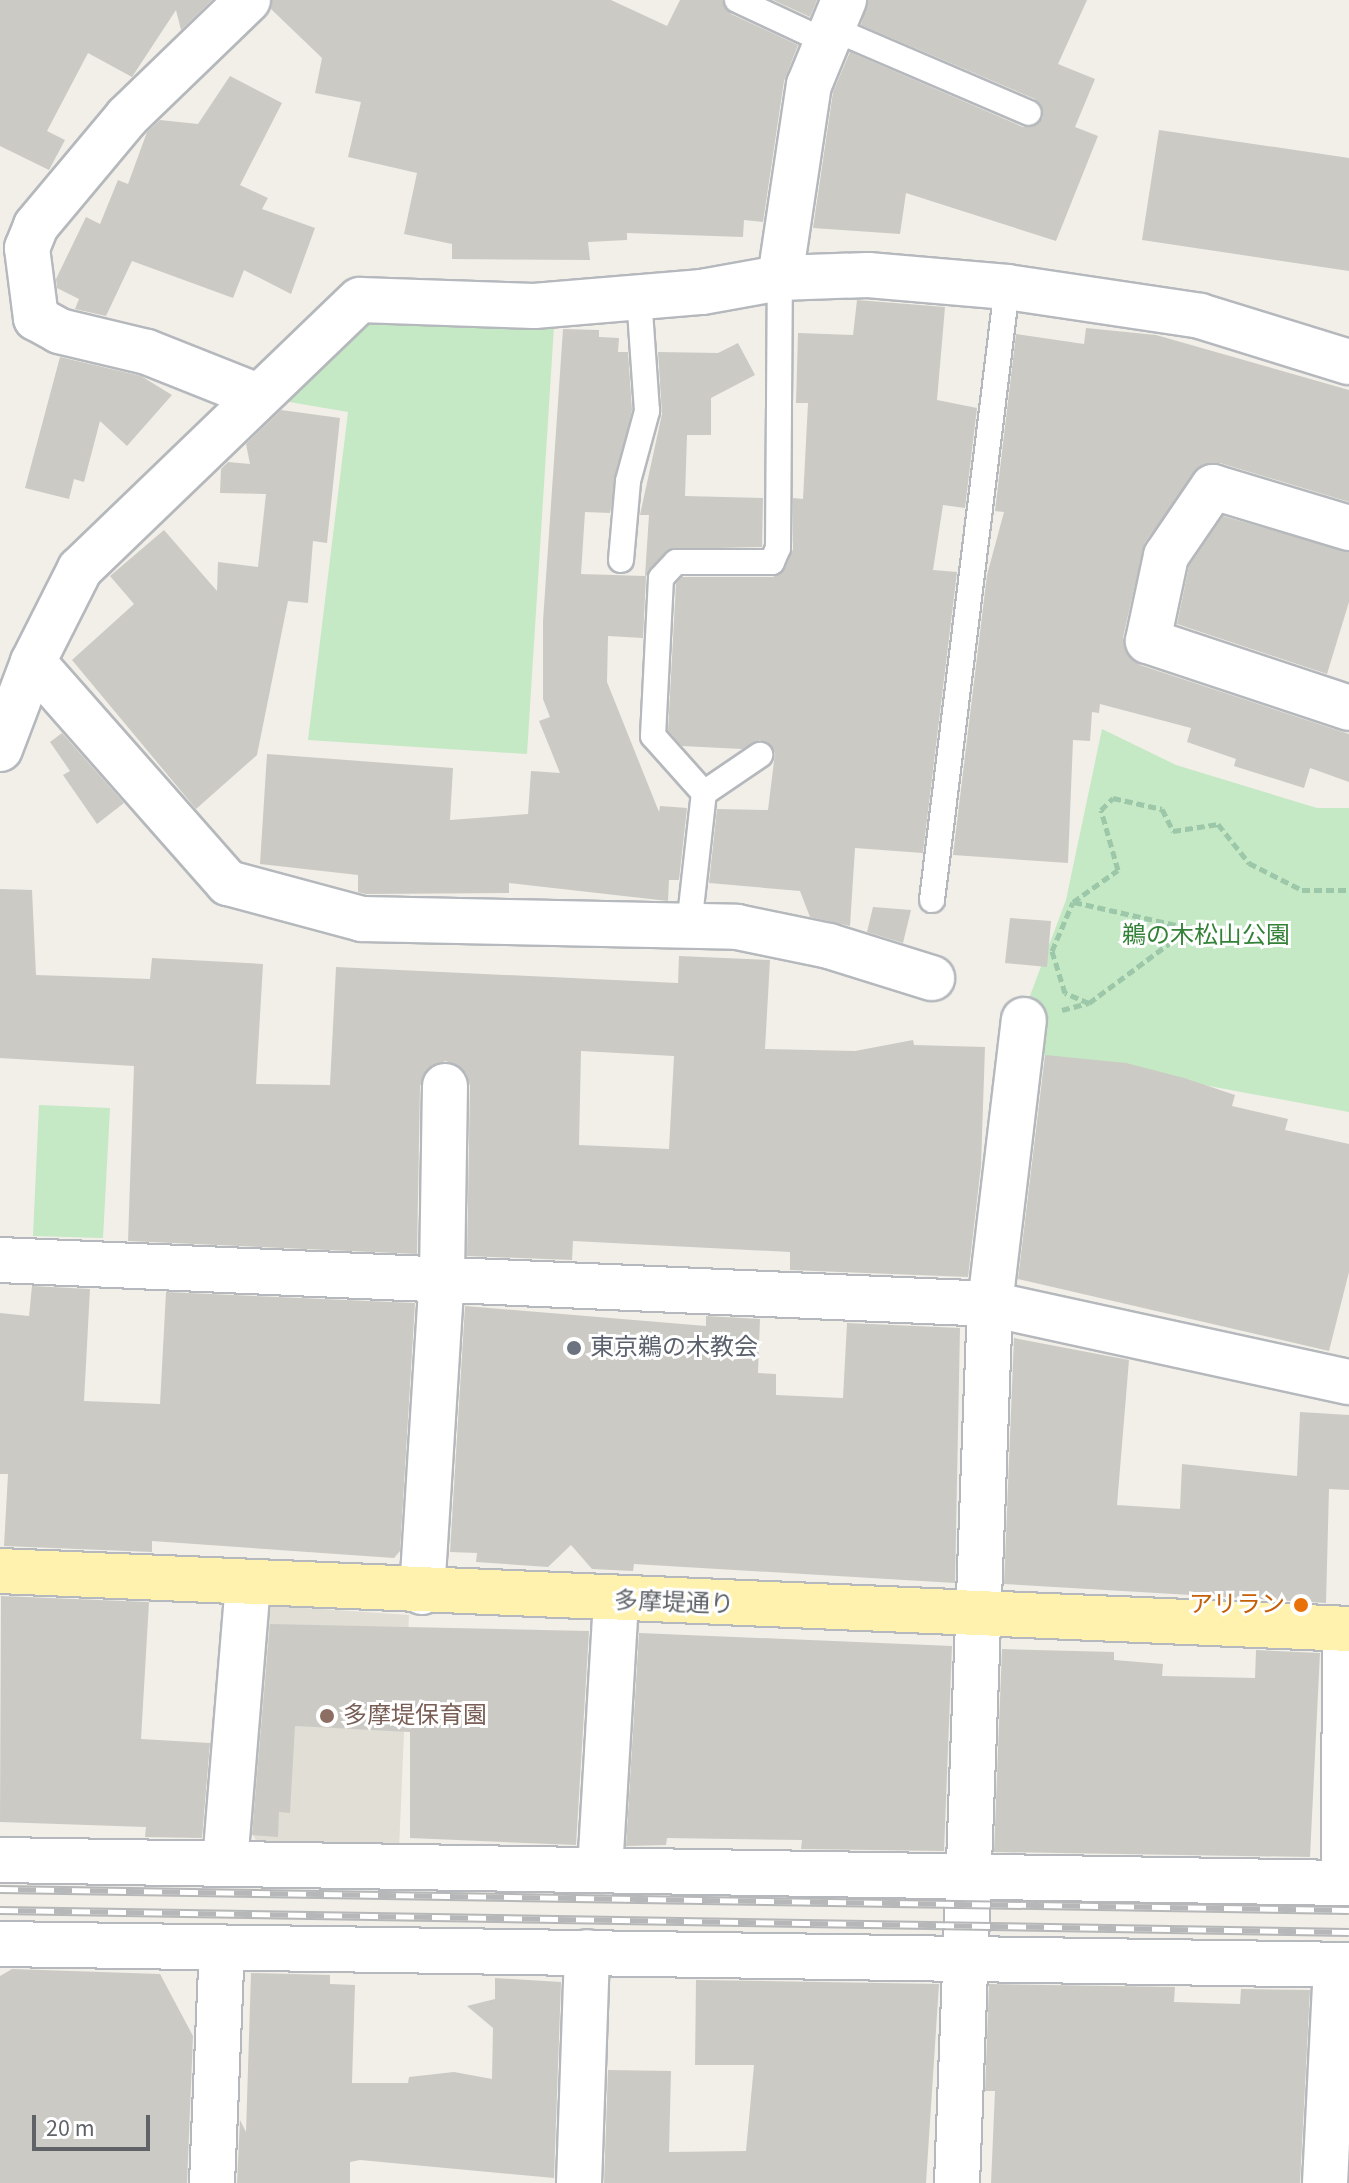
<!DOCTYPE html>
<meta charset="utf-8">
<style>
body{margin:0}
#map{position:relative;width:1349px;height:2183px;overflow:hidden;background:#f1efe8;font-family:"Source Sans 3","Noto Sans JP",sans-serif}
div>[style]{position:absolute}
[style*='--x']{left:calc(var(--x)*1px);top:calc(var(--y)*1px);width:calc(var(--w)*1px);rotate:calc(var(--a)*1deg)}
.education>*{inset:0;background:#e1ded6}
.green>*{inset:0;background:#c5e8c5}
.building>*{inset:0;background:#cccac5}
.path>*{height:5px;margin-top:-2.5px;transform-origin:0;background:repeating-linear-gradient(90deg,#9cc7a9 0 8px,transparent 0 12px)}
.roads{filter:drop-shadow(2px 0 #b5b8bc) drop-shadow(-2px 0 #b5b8bc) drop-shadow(0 2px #b5b8bc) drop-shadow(0 -2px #b5b8bc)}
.lane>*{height:24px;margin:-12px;padding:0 12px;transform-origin:12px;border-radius:12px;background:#fff}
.street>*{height:44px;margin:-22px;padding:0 22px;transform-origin:22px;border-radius:22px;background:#fff}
.primary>*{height:44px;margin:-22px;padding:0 22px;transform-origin:22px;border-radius:22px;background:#fff2af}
.rail>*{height:9px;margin-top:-4.5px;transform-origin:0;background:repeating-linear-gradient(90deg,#fff 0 18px,#b6b7b8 0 36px);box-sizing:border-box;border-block:2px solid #b6b7b8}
.dots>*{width:22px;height:22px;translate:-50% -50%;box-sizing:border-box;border:4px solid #fff;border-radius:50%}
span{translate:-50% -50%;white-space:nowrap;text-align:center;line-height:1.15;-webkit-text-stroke:6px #fff;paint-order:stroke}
.park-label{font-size:24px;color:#348238}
.worship-label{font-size:24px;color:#5b616d}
.left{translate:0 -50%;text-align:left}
.street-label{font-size:24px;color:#5f6368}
.food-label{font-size:24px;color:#c56008}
.right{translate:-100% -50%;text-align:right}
.education-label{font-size:24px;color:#785e54}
.scale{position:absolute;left:32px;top:2115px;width:118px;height:36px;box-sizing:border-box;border:4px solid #5f6368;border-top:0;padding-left:10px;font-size:24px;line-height:28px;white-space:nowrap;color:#5f6368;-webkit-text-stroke:6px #fff;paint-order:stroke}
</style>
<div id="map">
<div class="education">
<div style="clip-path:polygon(262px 1605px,409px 1615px,399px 1850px,260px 1848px,243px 1816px)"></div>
</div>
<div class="green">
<div style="clip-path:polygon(358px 314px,554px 326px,527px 754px,308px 740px,348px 412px,272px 399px)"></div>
<div style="clip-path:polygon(1102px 729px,1176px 765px,1317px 808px,1349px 808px,1349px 1112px,1010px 1049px,1066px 900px)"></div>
<div style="clip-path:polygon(39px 1105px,110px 1108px,103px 1238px,33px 1236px)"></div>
</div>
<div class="building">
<div style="clip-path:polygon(0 0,212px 0,181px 30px,176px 10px,132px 77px,88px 53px,47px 131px,65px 140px,49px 170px,0 146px)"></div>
<div style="clip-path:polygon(272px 0,611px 0,667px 26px,680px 0,722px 0,731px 14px,798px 45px,784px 81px,763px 222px,744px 220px,743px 237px,627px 233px,627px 240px,588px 242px,590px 260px,452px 259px,452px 244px,404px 234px,417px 173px,348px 157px,361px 102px,315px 93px,322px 58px,271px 9px)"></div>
<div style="clip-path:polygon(773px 0,817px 0,810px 17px)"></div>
<div style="clip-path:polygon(868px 0,1087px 0,1058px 64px,1095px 79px,1075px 127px,1098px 136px,1056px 241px,906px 193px,900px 234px,813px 228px,833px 92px,850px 52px,1023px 127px,1043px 118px,1035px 99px,861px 25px)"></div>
<div style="clip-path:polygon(230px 76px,282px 103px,240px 185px,268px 198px,262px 209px,315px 228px,291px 294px,244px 270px,233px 298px,132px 261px,106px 316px,75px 309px,79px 299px,57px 288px,56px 279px,86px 217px,100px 224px,118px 180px,128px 184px,147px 132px,160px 120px,198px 124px)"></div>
<div style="clip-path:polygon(1159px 130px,1349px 158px,1349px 271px,1142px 240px)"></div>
<div style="clip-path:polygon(857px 300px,945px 307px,937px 400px,977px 408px,965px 508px,943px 505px,933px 570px,957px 572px,923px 853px,855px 848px,850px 926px,810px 917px,800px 891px,709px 883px,717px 809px,768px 810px,775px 753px,760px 740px,742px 749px,682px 746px,668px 731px,676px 584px,682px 577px,773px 577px,785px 569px,793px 549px,793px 498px,803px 499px,808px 403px,796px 403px,798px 333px,853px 335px)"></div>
<div style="clip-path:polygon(1086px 328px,1156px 335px,1349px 390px,1349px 502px,1220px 463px,1204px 464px,1145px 542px,1123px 637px,1130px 658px,1140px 665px,1349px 734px,1349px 782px,1310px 768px,1304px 788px,1234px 766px,1236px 759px,1187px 742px,1191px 728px,1100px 704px,1099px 713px,1092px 712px,1090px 741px,1073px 740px,1068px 863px,953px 855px,987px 575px,1004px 512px,995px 511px,1016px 334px,1084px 344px)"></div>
<div style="clip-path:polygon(563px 329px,599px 330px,599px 337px,619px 338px,618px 352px,628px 352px,632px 410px,610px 513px,585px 512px,581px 574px,645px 576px,649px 515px,640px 515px,662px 414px,658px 352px,718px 353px,738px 343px,755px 375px,711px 398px,711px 435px,687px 435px,685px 496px,763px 498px,762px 547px,670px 549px,646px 576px,643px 638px,608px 636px,607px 682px,659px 812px,660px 806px,687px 808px,679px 880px,669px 880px,668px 901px,509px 883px,509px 893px,366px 894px,358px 892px,358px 875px,260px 864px,267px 754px,453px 768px,450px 820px,528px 814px,531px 771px,560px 773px,539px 721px,550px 717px,543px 699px,543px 621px)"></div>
<div style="clip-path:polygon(60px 357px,141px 376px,172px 395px,127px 446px,100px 421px,84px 482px,74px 479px,69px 499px,25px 488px)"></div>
<div style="clip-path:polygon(281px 410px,340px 418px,327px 543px,313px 541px,308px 603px,288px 601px,257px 755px,196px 809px,72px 660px,134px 604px,110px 576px,164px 530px,217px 591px,218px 562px,258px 567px,266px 494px,220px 493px,221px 469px,228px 462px,250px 464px,246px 444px)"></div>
<div style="clip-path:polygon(1223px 516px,1349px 552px,1349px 602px,1327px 674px,1177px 624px,1189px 566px)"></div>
<div style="clip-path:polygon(62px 733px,124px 803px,97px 824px,63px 775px,70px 771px,50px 742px)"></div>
<div style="clip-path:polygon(evenodd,0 889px,32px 890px,36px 975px,150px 979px,152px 958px,263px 964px,256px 1084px,330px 1085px,336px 967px,678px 983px,679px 956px,770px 960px,765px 1049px,855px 1051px,913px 1040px,914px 1045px,985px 1047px,981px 1166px,968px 1277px,790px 1270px,790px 1252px,573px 1241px,572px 1260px,467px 1256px,470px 1086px,466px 1073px,446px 1061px,432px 1065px,420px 1086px,417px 1254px,128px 1241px,134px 1066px,0 1058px,0 889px,581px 1051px,674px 1056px,669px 1149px,579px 1145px,581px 1051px)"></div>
<div style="clip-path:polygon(873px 907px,911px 910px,903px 943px,867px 932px)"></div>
<div style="clip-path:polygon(1010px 918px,1051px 921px,1047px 967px,1005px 963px)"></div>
<div style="clip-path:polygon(1045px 1055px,1126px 1063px,1184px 1078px,1235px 1095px,1232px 1106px,1288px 1119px,1285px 1130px,1349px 1144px,1349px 1272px,1329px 1351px,1018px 1279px)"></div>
<div style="clip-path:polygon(32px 1286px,90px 1289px,84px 1401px,160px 1404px,166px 1292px,415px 1303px,400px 1551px,394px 1558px,152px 1541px,152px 1552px,4px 1546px,8px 1474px,0 1474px,0 1313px,29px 1316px)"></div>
<div style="clip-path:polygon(465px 1306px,706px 1326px,706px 1316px,760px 1319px,758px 1373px,776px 1374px,776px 1395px,843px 1398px,847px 1323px,960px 1328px,955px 1583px,634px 1564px,633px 1571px,592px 1569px,571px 1545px,548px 1567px,476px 1562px,477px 1553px,450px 1552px)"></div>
<div style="clip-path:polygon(1014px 1338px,1129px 1360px,1117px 1505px,1180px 1509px,1182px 1464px,1297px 1476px,1300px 1412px,1349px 1415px,1349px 1490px,1329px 1489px,1326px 1603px,1004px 1584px)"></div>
<div style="clip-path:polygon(1px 1596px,149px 1602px,141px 1739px,210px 1743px,202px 1838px,145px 1837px,146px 1827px,0 1822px)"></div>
<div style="clip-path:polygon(270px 1624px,589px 1631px,576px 1845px,410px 1838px,410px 1732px,295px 1726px,290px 1813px,279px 1812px,278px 1837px,252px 1835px)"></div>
<div style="clip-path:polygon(639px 1633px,952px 1646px,944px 1851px,801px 1849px,802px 1840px,667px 1838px,666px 1845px,626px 1846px)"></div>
<div style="clip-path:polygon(1002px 1649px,1114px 1652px,1114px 1660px,1163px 1664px,1162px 1676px,1255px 1678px,1256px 1650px,1320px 1653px,1310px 1857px,994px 1852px)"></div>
<div style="clip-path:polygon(12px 1969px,160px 1974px,193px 2036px,187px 2183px,0 2183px,0 1976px)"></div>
<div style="clip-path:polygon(251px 1973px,330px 1975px,330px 1984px,355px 1985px,352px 2083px,408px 2083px,409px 2077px,454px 2072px,492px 2079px,493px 2028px,467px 2006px,495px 1999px,495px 1978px,561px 1982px,554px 2178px,360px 2160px,350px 2162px,350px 2183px,237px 2183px,240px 2120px,246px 2132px)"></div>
<div style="clip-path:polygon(696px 1980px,939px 1984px,926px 2183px,604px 2183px,608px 2070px,671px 2071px,669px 2152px,746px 2151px,754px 2065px,695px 2065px)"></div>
<div style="clip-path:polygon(989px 1984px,1175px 1987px,1174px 2002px,1240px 2004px,1241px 1989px,1310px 1990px,1300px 2183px,991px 2183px,995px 2091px,985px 2091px)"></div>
</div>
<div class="path">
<div style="--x:1074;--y:902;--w:118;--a:12.7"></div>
<div style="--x:1089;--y:1003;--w:26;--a:-157"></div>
<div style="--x:1065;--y:993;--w:44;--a:-107.2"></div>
<div style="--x:1052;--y:951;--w:53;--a:-66.8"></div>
<div style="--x:1073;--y:902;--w:55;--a:-35.4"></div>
<div style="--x:1118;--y:870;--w:62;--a:-105.8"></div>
<div style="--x:1101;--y:810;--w:17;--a:-45"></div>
<div style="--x:1113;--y:798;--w:50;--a:12.7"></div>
<div style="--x:1162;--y:809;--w:25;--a:63"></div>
<div style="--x:1173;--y:831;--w:46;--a:-8.8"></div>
<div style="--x:1218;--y:824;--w:50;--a:51.5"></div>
<div style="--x:1249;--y:863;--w:59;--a:27"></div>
<div style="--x:1302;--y:890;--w:47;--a:0"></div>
<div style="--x:1062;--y:1010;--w:28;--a:-15"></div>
<div style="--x:1089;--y:1003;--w:126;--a:-36.6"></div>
</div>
<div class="roads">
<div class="lane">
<div style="--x:737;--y:0;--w:97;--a:25"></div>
<div style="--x:831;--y:28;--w:215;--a:23.2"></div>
<div style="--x:621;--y:560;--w:79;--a:-84.9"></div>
<div style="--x:628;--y:481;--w:73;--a:-74.8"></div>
<div style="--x:647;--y:411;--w:114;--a:-94"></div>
<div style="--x:704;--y:793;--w:68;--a:-34.2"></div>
<div style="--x:932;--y:900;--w:618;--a:-83.02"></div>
<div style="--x:689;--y:926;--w:134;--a:-83.6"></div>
<div style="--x:704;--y:793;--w:76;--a:-131.8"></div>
<div style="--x:653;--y:736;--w:158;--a:-87.1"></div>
<div style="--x:661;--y:578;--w:22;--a:-47"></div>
<div style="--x:676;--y:562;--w:96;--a:0"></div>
<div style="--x:772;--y:562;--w:15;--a:-67"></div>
<div style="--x:778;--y:548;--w:270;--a:-89.6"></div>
</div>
<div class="street">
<div style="--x:248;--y:0;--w:168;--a:136"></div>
<div style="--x:127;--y:117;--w:142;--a:129.9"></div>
<div style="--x:36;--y:226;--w:24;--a:112"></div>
<div style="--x:27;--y:248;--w:71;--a:82.7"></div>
<div style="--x:36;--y:318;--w:26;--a:29"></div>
<div style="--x:59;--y:331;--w:90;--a:13.4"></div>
<div style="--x:147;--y:352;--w:116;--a:21.7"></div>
<div style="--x:780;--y:278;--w:195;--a:-81.5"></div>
<div style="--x:809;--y:85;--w:92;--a:-67.6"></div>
<div style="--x:1349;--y:528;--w:142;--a:-163.2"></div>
<div style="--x:1213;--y:487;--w:83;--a:124.3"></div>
<div style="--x:1166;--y:556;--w:87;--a:102"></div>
<div style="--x:1148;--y:641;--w:212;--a:18.4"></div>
<div style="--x:33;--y:662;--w:295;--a:48.6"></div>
<div style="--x:228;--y:883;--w:139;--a:15"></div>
<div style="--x:362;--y:919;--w:375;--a:1.2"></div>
<div style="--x:737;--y:927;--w:94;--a:11.7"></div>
<div style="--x:829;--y:946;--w:108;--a:17.3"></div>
<div style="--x:0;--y:749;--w:93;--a:-69.2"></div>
<div style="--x:33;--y:662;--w:104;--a:-63.2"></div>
<div style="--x:80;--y:569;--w:388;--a:-43.9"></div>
<div style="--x:360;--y:300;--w:174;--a:2"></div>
<div style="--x:534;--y:306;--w:169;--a:-4.8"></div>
<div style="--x:702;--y:292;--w:79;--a:-10.2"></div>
<div style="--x:780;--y:278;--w:88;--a:-2"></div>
<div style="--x:868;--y:275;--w:140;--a:4.9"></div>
<div style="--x:1007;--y:287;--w:195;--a:8.5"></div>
<div style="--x:1200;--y:316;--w:156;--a:17.2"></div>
<div style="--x:0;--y:1260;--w:991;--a:2.54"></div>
<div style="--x:990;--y:1304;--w:367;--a:12.3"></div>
<div style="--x:422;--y:1592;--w:317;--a:-86.4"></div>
<div style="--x:442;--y:1276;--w:190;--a:-89.1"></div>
<div style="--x:0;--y:1860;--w:1349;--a:0.98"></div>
<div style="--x:225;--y:1863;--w:279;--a:-85.3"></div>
<div style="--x:600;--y:1870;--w:270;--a:-86.6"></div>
<div style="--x:1344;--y:1883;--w:254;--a:-89.8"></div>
<div style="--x:0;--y:1944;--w:1349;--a:0.89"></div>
<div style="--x:212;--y:2183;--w:235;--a:-87.6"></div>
<div style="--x:579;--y:2183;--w:231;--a:-88"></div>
<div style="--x:957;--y:2183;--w:880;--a:-87.85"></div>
<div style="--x:990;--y:1304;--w:286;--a:-83.2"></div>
<div style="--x:1325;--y:2183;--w:218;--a:-87.1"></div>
</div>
<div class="primary">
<div style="--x:0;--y:1571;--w:1350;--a:2.46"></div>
</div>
</div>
<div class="rail">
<div style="--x:0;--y:1889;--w:1349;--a:0.89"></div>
<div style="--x:0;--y:1910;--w:1349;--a:0.93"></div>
</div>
<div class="dots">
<div style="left:574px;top:1348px;background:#6b7280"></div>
<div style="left:1301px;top:1605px;background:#e8710a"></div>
<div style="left:327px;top:1716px;background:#8d6e63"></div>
</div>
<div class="park-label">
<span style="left:1206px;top:936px">鵜の木松山公園</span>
</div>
<div class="worship-label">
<span class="left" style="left:590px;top:1348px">東京鵜の木教会</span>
</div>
<div class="street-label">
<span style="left:674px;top:1603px;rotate:2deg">多摩堤通り</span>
</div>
<div class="food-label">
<span class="right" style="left:1285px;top:1605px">アリラン</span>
</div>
<div class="education-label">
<span class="left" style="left:343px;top:1716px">多摩堤保育園</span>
</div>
<div class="scale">20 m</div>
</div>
